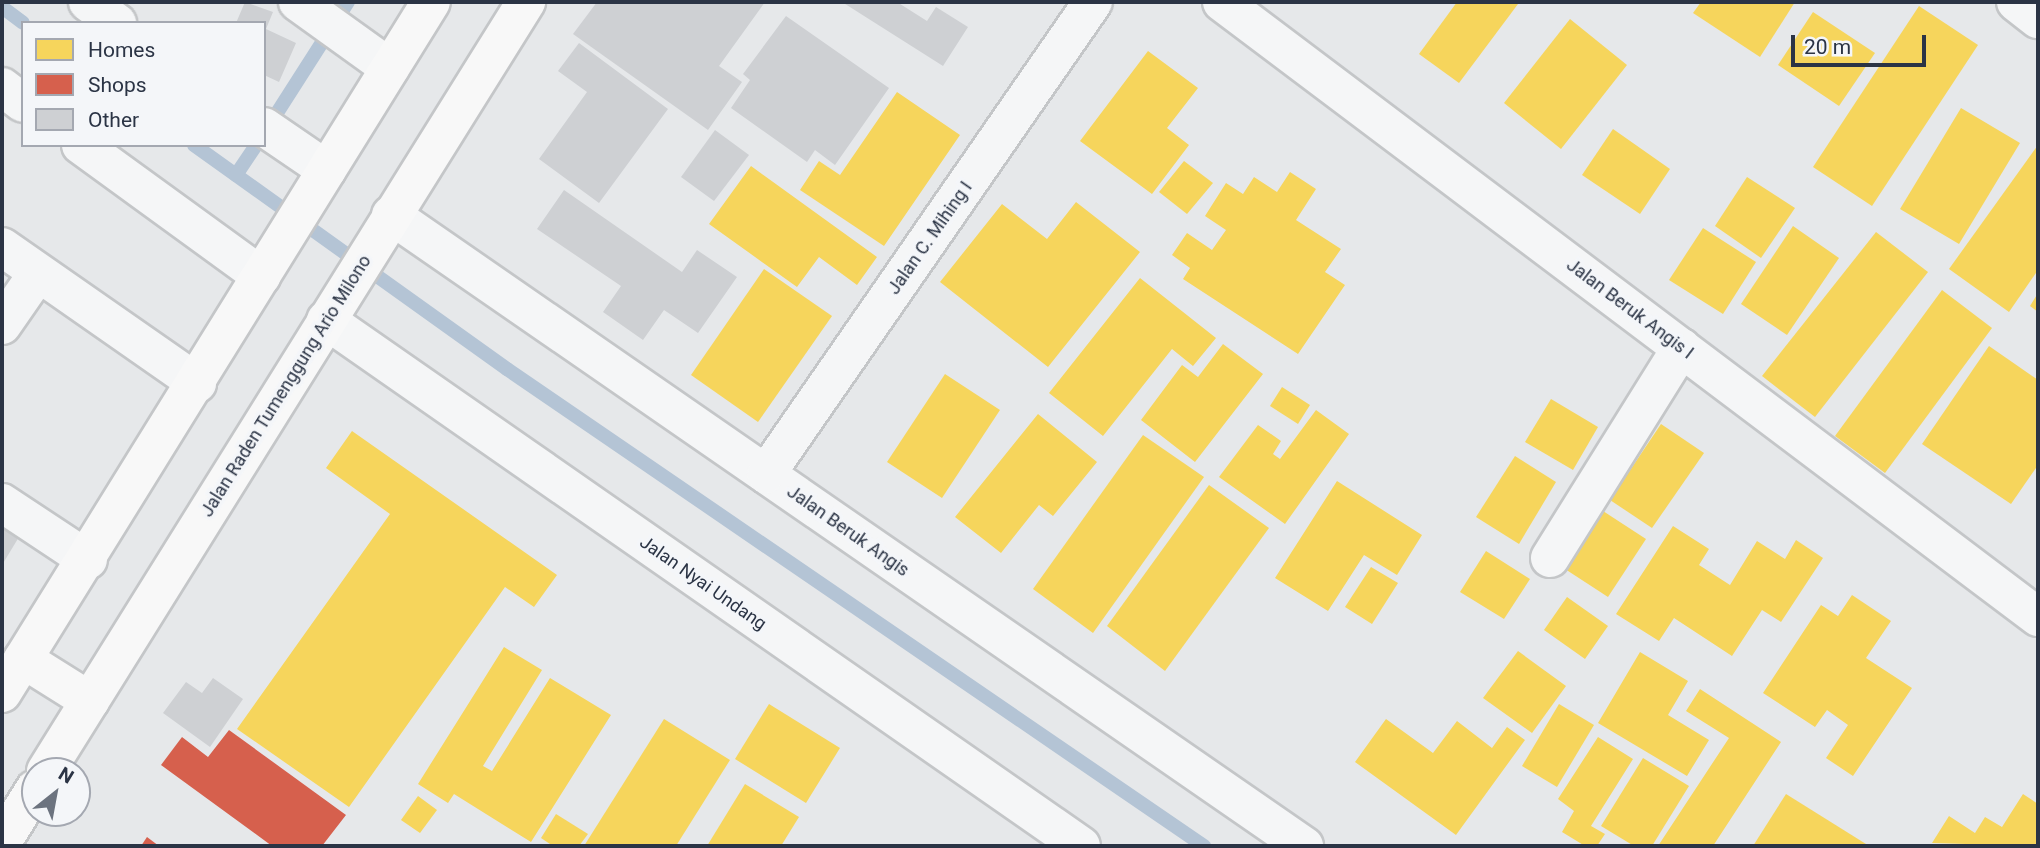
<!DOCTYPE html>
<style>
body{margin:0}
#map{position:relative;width:2040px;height:848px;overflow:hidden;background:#e6e8ea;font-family:Roboto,sans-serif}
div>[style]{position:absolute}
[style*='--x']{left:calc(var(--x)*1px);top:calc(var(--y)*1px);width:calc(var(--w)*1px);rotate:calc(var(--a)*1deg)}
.homes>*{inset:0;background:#f6d55c}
.shops>*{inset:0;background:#d6604d}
.stream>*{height:14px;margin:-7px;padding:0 7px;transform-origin:7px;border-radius:7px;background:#b4c4d5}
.building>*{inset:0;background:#ced0d3}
.roads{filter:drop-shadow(2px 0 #c4c6c8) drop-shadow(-2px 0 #c4c6c8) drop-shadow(0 2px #c4c6c8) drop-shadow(0 -2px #c4c6c8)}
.minor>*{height:38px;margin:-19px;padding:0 19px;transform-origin:19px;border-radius:19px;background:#f5f6f7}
.highway>*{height:38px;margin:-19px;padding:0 19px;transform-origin:19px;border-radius:19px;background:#f8f8f8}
span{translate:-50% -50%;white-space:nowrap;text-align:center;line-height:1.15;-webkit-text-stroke:7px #f4f6f9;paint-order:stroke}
.street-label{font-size:18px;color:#2b3445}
.frame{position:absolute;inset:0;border:4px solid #2b3445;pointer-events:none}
.legend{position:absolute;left:21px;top:21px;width:245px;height:126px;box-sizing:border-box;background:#f4f6f9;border:2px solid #a4a8b1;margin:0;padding:9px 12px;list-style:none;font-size:21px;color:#2b3445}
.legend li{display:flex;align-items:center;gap:14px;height:35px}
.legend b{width:35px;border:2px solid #a4a8b1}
.north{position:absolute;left:21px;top:757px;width:70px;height:70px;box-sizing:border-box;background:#f4f6f9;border:2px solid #a4a8b1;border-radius:50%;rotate:31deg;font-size:19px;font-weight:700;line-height:28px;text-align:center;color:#2b3445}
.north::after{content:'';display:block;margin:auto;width:24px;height:32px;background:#6c737f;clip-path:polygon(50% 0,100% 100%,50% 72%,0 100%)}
.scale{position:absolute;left:1791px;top:35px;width:135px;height:32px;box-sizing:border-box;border:4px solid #2b3445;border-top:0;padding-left:9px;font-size:21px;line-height:24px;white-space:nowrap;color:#2b3445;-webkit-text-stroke:5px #f4f6f9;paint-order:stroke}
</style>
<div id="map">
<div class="homes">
<div style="clip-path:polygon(1457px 2px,1518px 4px,1459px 83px,1419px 54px)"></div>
<div style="clip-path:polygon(1701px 2px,1795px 2px,1760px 57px,1693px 13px)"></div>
<div style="clip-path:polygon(1919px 6px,1978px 45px,1872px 206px,1813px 167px)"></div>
<div style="clip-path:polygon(1813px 12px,1875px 53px,1839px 106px,1778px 65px)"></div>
<div style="clip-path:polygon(1570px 19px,1627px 65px,1561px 149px,1504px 103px)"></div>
<div style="clip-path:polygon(1148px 51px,1198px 88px,1167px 128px,1189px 145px,1152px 194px,1080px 141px)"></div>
<div style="clip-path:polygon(897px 92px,960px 135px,884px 246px,800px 190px,819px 161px,840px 175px)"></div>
<div style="clip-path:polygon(1961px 108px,2020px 143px,1959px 244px,1900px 209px)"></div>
<div style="clip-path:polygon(1613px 129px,1670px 169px,1640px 214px,1582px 175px)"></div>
<div style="clip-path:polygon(2038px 145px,2038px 270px,2009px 312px,1949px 269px)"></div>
<div style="clip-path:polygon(1184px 161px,1213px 183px,1187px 214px,1159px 192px)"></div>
<div style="clip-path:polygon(751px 166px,877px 257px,857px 285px,819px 257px,797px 287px,709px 224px)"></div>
<div style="clip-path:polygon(1290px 172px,1316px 189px,1296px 220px,1341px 249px,1325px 272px,1345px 285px,1298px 354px,1183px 279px,1190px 268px,1172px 255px,1187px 233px,1212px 250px,1226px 230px,1205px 216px,1226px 183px,1243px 194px,1254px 177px,1277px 192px)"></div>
<div style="clip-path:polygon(1747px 177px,1795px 208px,1761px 258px,1715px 226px)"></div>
<div style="clip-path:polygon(1076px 202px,1140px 252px,1048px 367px,940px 282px,1002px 204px,1047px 239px)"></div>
<div style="clip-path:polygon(1793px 226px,1839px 258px,1787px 335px,1741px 304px)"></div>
<div style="clip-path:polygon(1703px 228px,1756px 262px,1723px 314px,1669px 280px)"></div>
<div style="clip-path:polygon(1876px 232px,1928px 272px,1815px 417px,1762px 376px)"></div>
<div style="clip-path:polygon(764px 269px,832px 316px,758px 422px,691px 375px)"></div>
<div style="clip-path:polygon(1140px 278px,1216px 338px,1193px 366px,1172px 349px,1103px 436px,1049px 393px)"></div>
<div style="clip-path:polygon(1942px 290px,1992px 328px,1885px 473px,1835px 436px)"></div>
<div style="clip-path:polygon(2038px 293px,2038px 312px,2030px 306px)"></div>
<div style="clip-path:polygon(1223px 344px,1263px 374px,1195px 462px,1141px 420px,1182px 365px,1198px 377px)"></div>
<div style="clip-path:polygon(1989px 346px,2038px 380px,2038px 465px,2011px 504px,1922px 444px)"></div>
<div style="clip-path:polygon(945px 374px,1000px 410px,942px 498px,887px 462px)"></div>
<div style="clip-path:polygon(1282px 387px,1310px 405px,1298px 424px,1270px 406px)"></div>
<div style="clip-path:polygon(1551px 399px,1598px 427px,1573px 470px,1525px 442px)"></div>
<div style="clip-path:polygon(1316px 410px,1349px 434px,1285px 524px,1219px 477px,1258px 425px,1281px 441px,1273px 454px,1280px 459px)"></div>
<div style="clip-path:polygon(1038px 414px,1097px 462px,1053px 516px,1039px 505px,1001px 553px,955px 517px)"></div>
<div style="clip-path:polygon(1661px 424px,1704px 453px,1652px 528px,1610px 500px)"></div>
<div style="clip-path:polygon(352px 431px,557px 575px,534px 607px,505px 587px,349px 807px,237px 729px,390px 514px,326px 468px)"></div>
<div style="clip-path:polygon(1143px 435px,1204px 477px,1093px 633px,1033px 589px)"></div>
<div style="clip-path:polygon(1515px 456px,1556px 482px,1519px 544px,1476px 517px)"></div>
<div style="clip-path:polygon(1337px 481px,1422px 535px,1397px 575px,1364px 555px,1328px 611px,1275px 578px)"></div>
<div style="clip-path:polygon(1209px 485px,1269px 528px,1165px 671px,1107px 626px)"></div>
<div style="clip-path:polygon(1603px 511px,1646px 539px,1608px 597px,1565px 569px)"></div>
<div style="clip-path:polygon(1673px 526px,1709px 549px,1699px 565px,1730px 585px,1757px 541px,1785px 559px,1796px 540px,1823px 558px,1781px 622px,1762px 610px,1732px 656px,1674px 618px,1659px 641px,1616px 614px)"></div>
<div style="clip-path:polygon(1486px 551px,1530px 579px,1504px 619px,1460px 592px)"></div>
<div style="clip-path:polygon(1371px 567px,1398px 583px,1372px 624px,1345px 607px)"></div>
<div style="clip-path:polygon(1852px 595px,1891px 621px,1866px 658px,1912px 688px,1853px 776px,1826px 758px,1848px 725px,1827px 710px,1815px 727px,1763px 693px,1821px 605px,1838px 616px)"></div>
<div style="clip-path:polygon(1567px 597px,1608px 626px,1585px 659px,1544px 630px)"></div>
<div style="clip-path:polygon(504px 647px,542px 670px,483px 766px,492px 771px,550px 678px,611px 715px,531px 842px,454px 794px,448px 803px,418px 784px)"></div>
<div style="clip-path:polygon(1518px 651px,1566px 686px,1532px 733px,1483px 698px)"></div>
<div style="clip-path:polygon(1640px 652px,1688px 681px,1668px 715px,1709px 740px,1687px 776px,1598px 723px)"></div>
<div style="clip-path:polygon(1700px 689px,1781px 742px,1713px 846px,1658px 846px,1729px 738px,1686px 711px)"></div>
<div style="clip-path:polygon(769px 704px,840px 748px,806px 803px,735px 759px)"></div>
<div style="clip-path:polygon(1559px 704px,1594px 725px,1557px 787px,1522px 766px)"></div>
<div style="clip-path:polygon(664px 719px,730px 760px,676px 846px,584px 846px)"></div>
<div style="clip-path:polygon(1386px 719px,1433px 753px,1457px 721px,1492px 748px,1507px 727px,1525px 740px,1456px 835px,1355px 762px)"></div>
<div style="clip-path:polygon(1598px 737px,1633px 759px,1591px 826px,1605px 834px,1597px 846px,1585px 846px,1562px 832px,1574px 811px,1558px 799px)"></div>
<div style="clip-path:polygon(1643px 758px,1689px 786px,1652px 846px,1634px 846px,1601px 826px)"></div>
<div style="clip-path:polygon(745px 784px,799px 817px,781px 846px,707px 846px)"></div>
<div style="clip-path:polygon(1786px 794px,1866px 844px,1865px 846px,1753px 846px)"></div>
<div style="clip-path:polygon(2023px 794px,2038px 804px,2038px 846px,1932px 843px,1949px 816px,1975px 833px,1985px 817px,2002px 827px)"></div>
<div style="clip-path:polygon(418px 796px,437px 810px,420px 833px,401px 820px)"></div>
<div style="clip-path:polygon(556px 814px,588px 834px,579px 846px,553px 846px,541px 838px)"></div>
</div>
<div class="shops">
<div style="clip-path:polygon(229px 730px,346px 815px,322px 846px,272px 846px,161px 765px,182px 737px,208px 757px)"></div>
<div style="clip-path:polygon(147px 837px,159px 846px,141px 846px)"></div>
</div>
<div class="stream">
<div style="--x:2;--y:7;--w:26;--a:37"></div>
<div style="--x:268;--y:127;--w:148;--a:-57.4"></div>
<div style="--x:194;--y:145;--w:385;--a:35.6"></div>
<div style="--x:507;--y:369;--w:845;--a:34.39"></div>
<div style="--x:236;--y:175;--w:36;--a:-56"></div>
</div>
<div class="building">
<div style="clip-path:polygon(245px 2px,273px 12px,266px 29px,296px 43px,279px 82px,264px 75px,264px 23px,236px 23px)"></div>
<div style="clip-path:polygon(597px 2px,765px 2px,719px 66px,742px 82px,708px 130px,573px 34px)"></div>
<div style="clip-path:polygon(842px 2px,897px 2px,927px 21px,936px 7px,968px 27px,943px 66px)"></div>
<div style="clip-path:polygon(786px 16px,889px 88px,835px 165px,815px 150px,807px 162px,731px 108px,750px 80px,743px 74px)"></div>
<div style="clip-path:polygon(579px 43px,668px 109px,599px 203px,539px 159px,587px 92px,558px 71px)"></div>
<div style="clip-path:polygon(715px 130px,749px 155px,714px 201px,681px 177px)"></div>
<div style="clip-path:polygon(564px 190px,682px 272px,697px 250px,737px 277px,698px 333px,664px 310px,643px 340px,603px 312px,621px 286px,537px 229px)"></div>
<div style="clip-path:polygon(2px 521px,22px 532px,2px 565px)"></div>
<div style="clip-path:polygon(213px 678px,243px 699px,210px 747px,163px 713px,186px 682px,202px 693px)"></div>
</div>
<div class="roads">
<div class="minor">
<div style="--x:88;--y:2;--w:36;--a:36"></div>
<div style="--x:298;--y:2;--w:113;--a:35.7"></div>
<div style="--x:1222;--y:2;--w:1022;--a:37"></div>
<div style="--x:2016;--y:2;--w:28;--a:38"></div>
<div style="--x:2;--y:87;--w:26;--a:37"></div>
<div style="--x:264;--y:127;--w:76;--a:34.3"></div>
<div style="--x:81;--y:145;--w:223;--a:36"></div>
<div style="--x:391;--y:215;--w:1110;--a:34.65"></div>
<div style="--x:2;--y:247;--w:238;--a:34.9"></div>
<div style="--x:326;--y:320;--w:920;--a:34.86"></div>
<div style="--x:2;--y:325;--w:63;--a:-55.3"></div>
<div style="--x:766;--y:474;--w:574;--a:-55.29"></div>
<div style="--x:2;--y:503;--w:103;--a:33.5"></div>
<div style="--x:1550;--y:558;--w:248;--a:-58"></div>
</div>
<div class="highway">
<div style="--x:23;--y:659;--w:79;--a:32.1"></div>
<div style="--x:2;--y:693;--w:813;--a:-58.17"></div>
<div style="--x:46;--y:771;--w:907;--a:-58.03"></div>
<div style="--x:2;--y:842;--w:62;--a:-58.1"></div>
</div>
</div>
<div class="street-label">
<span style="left:930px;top:238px;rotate:-55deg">Jalan C. Mihing I</span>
<span style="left:1630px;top:309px;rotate:37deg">Jalan Beruk Angis I</span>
<span style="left:286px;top:386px;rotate:-58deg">Jalan Raden Tumenggung Ario Milono</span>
<span style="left:848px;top:531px;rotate:35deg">Jalan Beruk Angis</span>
<span style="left:703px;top:583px;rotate:35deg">Jalan Nyai Undang</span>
</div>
<div class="frame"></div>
<ul class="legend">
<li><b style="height:19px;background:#f6d55c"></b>Homes</li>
<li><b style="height:19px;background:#d6604d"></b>Shops</li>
<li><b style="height:19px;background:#ced0d3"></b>Other</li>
</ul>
<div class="north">N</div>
<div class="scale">20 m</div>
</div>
